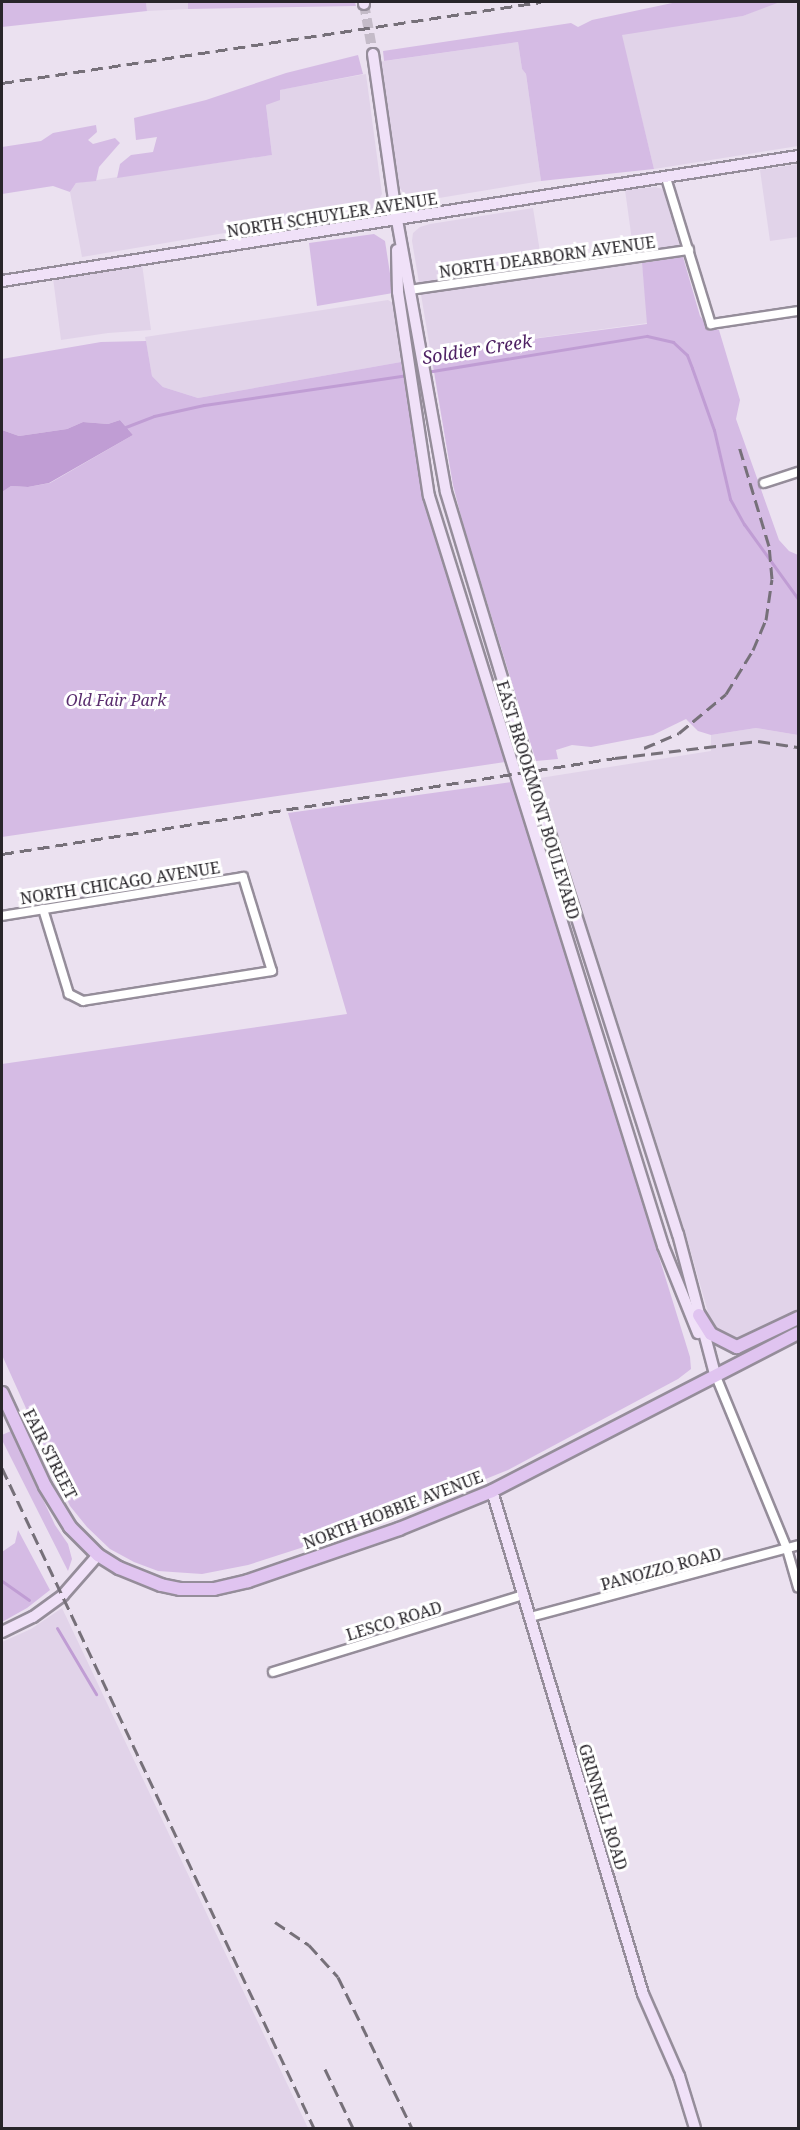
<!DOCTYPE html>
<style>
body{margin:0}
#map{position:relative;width:800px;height:2130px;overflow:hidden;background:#ebe1f0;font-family:"Noto Serif",serif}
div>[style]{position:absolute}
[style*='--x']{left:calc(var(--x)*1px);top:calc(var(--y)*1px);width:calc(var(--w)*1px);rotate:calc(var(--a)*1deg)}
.built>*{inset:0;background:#e1d3e9}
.green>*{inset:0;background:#d5bbe4}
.water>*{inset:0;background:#c09dd4}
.stream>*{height:3px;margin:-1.5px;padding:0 1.5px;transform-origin:1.5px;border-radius:1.5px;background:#c09dd4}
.secondary-tunnel>*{height:10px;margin-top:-5px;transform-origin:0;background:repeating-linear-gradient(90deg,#c4bbc8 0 10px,transparent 0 15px)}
.roads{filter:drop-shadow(2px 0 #958d9a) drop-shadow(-2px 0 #958d9a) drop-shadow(0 2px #958d9a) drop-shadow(0 -2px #958d9a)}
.street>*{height:8px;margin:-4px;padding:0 4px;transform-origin:4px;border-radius:4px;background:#fff}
.secondary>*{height:10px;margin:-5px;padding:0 5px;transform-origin:5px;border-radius:5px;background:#f0e1f8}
.primary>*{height:12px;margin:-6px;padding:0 6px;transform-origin:6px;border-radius:6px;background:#e0c4f0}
.rail>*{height:3px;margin-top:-1.5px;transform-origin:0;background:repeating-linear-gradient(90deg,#767079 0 12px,transparent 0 18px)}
span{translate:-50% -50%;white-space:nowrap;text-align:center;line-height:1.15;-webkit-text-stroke:6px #fff;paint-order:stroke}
.street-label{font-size:16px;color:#28252a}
.park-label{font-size:16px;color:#592d6e;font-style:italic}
.water-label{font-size:18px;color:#4f2264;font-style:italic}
.frame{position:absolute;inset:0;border:3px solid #28252a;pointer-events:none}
</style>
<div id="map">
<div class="built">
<div style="clip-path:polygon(146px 2px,201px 2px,188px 3px,188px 9px,147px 11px)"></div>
<div style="clip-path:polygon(798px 2px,798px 146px,654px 169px,621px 34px,743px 16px,773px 3px)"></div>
<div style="clip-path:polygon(518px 42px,522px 69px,526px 74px,541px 181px,421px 201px,407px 198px,400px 188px,378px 62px)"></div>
<div style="clip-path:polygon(366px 74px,382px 194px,374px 208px,82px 257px,70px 192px,76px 183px,272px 155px,266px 105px,279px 90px)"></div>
<div style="clip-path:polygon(798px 164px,798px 237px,770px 241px,760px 170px)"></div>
<div style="clip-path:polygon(655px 187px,663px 189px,680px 247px,634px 255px,625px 190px)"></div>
<div style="clip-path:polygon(533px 208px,544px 277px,642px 263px,648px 323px,448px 350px,432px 360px,412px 241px,413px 233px,420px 227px,430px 224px)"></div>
<div style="clip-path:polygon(142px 264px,151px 330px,108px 333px,61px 340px,53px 278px)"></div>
<div style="clip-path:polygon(388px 300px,395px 304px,401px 362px,198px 398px,163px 387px,152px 376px,145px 337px)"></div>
<div style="clip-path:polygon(756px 728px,798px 735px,798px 1312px,735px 1341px,720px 1334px,711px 1323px,686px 1235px,540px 778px,711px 751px,711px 735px)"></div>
<div style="clip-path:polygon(62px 1608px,308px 2128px,2px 2128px,2px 1642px,31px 1629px)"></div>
</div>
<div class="green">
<div style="clip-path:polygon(2px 2px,146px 2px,147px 11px,2px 27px)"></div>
<div style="clip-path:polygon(201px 2px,355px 2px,356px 6px,188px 9px,188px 3px)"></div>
<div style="clip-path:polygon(677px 2px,780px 2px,743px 16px,622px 35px,654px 169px,541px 181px,526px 74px,522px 69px,518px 42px,384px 61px,383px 51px,571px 23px,578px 27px,592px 20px)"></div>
<div style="clip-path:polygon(358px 55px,363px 74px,280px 90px,280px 100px,266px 105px,272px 155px,117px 178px,120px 164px,131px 155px,153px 152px,157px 137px,136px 140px,134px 118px,206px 100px,286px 73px)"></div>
<div style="clip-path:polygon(96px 125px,97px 132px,88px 140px,93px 144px,115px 138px,120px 143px,99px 167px,96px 181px,76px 183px,70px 192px,53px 186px,2px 194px,2px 147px,41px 141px,53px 133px)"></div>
<div style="clip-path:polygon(374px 234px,385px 241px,393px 293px,317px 306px,309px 243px)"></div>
<div style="clip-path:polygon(683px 257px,700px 316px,710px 329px,719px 330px,740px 400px,736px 419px,779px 540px,789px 551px,798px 555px,798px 735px,756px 728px,711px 735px,698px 731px,686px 719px,653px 735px,591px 747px,572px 745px,556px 750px,558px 759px,536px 761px,463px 524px,453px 485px,432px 360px,448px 350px,647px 324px,642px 263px)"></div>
<div style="clip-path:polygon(146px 341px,152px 376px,163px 387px,198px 398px,401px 362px,423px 492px,505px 762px,2px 837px,2px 492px,11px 486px,28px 487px,50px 483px,133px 435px,120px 420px,108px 424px,83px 422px,67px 429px,19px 436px,2px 430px,2px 359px,101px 342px)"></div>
<div style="clip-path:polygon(512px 782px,690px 1357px,691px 1369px,678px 1379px,508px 1470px,369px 1526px,248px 1565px,202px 1574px,158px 1571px,134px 1562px,110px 1549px,87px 1527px,70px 1506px,2px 1355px,2px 1064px,347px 1014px,288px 813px)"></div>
<div style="clip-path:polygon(11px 1431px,55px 1525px,68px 1544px,72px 1559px,68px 1571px,2px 1440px,2px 1435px)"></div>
<div style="clip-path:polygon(18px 1530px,50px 1590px,27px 1608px,2px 1622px,2px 1552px,15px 1543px)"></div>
</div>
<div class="water">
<div style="clip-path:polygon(120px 420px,133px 435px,49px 483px,28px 487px,11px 486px,2px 492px,2px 430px,19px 436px,67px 429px,83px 422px,108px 424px)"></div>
</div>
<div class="stream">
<div style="--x:414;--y:374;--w:236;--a:-9.3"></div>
<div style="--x:647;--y:336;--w:27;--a:13"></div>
<div style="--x:673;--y:342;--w:19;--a:43"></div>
<div style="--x:687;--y:355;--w:14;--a:69"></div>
<div style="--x:692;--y:368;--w:66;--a:70.5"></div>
<div style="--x:714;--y:430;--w:71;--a:76.9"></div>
<div style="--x:730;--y:499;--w:29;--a:61"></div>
<div style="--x:744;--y:524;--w:92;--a:54.2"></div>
<div style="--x:123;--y:428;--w:33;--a:-21"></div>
<div style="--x:154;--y:416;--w:51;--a:-12.4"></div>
<div style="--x:204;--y:405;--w:206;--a:-8.4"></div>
<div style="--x:2;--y:1581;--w:33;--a:35"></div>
<div style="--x:57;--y:1628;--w:77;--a:59.4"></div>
</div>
<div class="secondary-tunnel">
<div style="--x:364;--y:4;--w:51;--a:79.8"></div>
</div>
<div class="roads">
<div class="street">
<div style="--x:666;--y:178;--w:153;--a:72.9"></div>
<div style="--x:711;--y:324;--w:88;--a:-8.5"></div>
<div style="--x:410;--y:290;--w:282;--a:-8.2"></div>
<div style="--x:764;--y:483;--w:36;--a:-18"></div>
<div style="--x:2;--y:916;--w:244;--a:-9.2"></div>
<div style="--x:243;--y:877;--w:98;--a:72.9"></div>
<div style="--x:272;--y:971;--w:191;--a:171"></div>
<div style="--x:83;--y:1001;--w:16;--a:-153"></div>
<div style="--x:69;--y:994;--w:89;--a:-107"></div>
<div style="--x:715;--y:1374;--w:189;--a:67.6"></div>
<div style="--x:787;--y:1549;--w:40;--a:74"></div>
<div style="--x:530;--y:1617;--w:278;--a:-15"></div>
<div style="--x:273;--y:1672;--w:262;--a:-17.1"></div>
</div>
<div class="secondary">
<div style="--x:364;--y:2;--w:2;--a:90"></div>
<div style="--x:373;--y:54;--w:168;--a:81.8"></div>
<div style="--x:397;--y:220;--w:276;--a:79.8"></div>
<div style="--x:446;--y:492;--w:291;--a:73.2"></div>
<div style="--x:530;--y:771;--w:486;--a:72.3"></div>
<div style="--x:678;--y:1234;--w:145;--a:75.2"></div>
<div style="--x:397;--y:250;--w:42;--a:88.6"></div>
<div style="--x:398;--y:292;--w:206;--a:81.4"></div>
<div style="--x:429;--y:496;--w:786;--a:72.67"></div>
<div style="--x:663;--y:1246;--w:94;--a:68.1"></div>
<div style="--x:2;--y:281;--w:806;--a:-8.92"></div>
<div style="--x:492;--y:1491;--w:525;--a:73.29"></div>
<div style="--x:643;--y:1994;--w:90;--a:66.3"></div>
<div style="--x:679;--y:2076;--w:54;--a:72.9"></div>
<div style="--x:2;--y:1632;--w:34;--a:-26"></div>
<div style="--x:33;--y:1617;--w:37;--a:-36"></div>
<div style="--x:63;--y:1595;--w:53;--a:-48.8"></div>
</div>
<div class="primary">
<div style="--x:699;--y:1315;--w:22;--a:58"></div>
<div style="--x:711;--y:1334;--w:29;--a:27"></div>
<div style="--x:737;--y:1347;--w:68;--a:-25.4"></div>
<div style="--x:2;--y:1393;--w:102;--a:65.2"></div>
<div style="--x:45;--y:1486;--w:48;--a:58.6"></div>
<div style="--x:70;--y:1527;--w:40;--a:45"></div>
<div style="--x:98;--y:1555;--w:25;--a:32"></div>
<div style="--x:119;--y:1568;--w:45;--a:22"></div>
<div style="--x:161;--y:1585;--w:19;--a:12"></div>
<div style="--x:180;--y:1589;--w:34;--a:0"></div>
<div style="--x:214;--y:1589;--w:35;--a:-13"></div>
<div style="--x:248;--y:1581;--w:160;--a:-19"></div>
<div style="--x:399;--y:1529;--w:100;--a:-22.2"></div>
<div style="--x:492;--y:1491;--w:344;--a:-27.3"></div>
</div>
</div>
<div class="rail">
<div style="--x:2;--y:83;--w:545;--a:-8.55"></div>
<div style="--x:644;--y:748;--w:38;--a:-23"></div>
<div style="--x:679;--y:733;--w:61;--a:-39.7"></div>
<div style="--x:726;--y:694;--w:52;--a:-58.5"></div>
<div style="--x:753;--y:650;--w:33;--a:-67"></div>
<div style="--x:766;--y:620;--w:41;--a:-81.7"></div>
<div style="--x:772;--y:579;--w:33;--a:-95"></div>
<div style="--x:769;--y:546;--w:104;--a:-106.7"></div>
<div style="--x:2;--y:854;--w:620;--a:-8.9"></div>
<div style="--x:615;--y:758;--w:144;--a:-6.8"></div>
<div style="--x:758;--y:741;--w:40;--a:8.5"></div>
<div style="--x:2;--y:1468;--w:730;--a:64.7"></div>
<div style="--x:275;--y:1922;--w:41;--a:34.1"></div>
<div style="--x:309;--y:1945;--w:43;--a:47.8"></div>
<div style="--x:338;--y:1977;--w:168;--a:63.9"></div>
<div style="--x:325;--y:2069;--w:65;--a:64.6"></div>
</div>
<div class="street-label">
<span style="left:332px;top:215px;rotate:-9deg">NORTH SCHUYLER AVENUE</span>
<span style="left:547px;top:257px;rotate:-8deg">NORTH DEARBORN AVENUE</span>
<span style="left:538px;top:800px;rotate:73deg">EAST BROOKMONT BOULEVARD</span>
<span style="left:120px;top:883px;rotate:-9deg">NORTH CHICAGO AVENUE</span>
<span style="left:50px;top:1454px;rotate:63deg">FAIR STREET</span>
<span style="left:393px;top:1510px;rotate:-21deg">NORTH HOBBIE AVENUE</span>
<span style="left:661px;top:1569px;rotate:-15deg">PANOZZO ROAD</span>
<span style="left:394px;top:1621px;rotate:-17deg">LESCO ROAD</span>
<span style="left:603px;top:1807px;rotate:73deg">GRINNELL ROAD</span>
</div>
<div class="park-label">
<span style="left:116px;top:700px">Old Fair Park</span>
</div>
<div class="water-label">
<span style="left:477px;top:349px;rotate:-9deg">Soldier Creek</span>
</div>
<div class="frame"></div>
</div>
